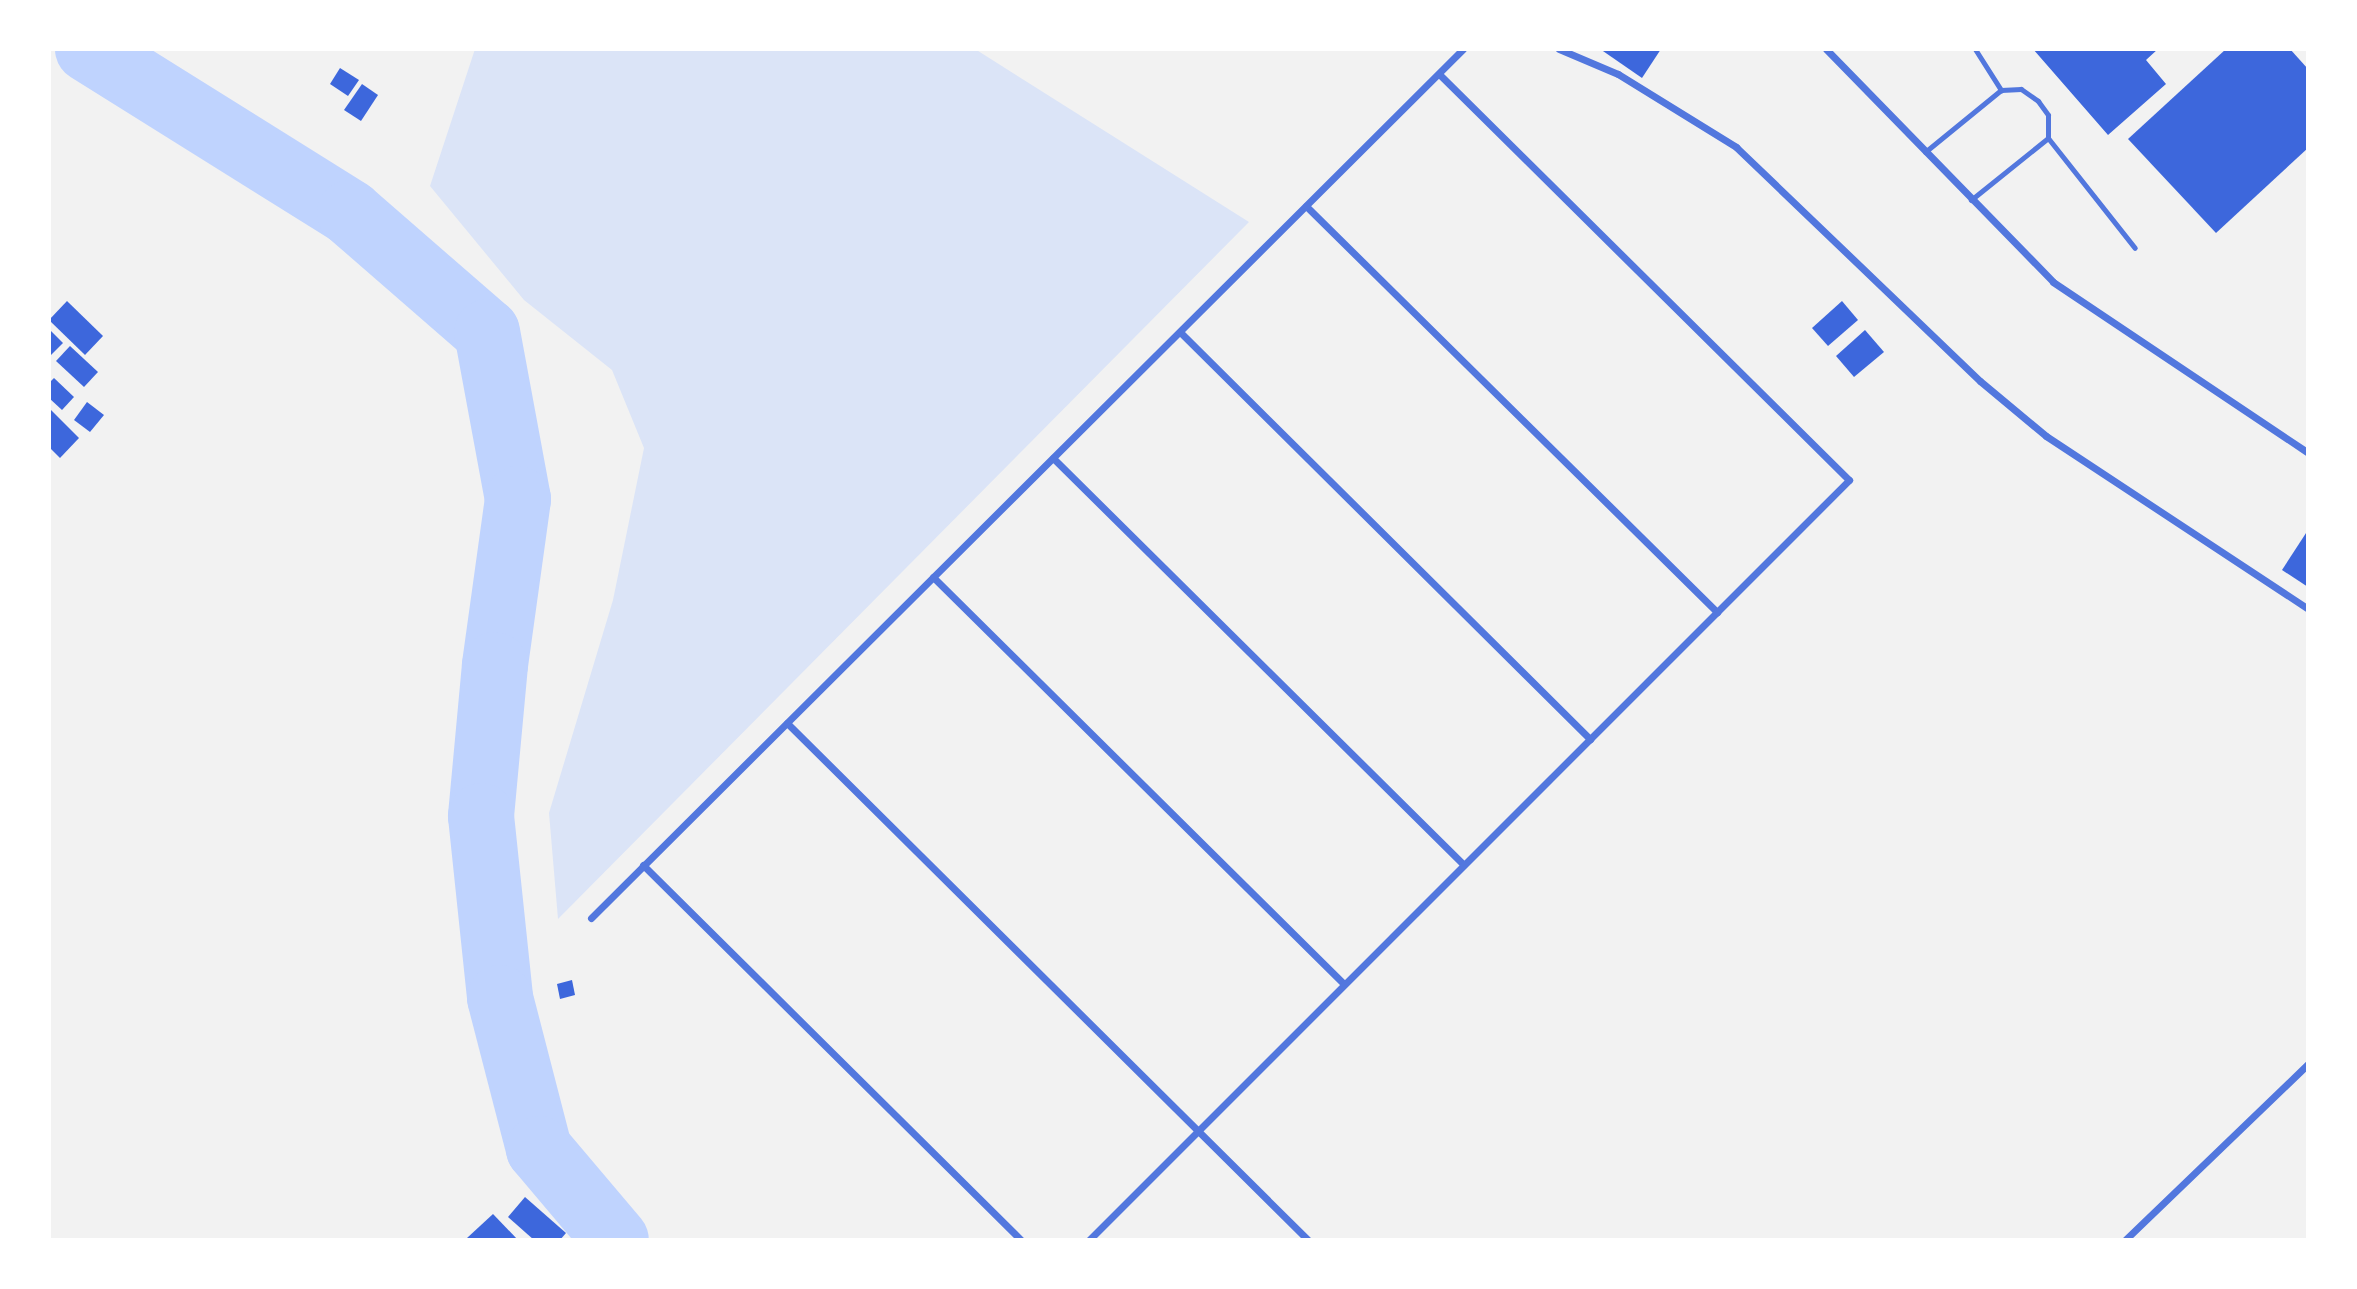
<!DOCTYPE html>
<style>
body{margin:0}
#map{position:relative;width:2357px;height:1289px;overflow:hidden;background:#f2f2f2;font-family:"Space Grotesk",sans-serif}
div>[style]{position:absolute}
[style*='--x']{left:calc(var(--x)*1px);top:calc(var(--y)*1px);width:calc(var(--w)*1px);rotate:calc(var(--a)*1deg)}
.green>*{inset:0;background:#dbe4f7}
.river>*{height:66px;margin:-33px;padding:0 33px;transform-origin:33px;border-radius:33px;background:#bfd3fe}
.building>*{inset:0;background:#3d67dc}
.service>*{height:5px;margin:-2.5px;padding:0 2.5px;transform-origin:2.5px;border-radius:2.5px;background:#5277de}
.minor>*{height:7px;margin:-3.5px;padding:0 3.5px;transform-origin:3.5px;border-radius:3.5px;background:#5277de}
span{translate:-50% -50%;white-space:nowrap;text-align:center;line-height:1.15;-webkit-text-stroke:5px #fff;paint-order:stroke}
.frame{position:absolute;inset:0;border:51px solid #fff;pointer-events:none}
</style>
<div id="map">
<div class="green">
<div style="clip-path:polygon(475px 49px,975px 49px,1249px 222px,558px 919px,549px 813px,613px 600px,644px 448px,612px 370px,524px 300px,430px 186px)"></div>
</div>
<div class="river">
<div style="--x:88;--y:49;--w:309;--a:32"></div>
<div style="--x:350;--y:213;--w:181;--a:41"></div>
<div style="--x:487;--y:332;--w:170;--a:79.5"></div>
<div style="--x:518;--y:499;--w:168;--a:97.9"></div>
<div style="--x:495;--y:665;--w:152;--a:95.3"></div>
<div style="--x:481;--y:816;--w:183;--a:84"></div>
<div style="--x:500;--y:998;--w:156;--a:75.5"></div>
<div style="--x:539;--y:1149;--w:119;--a:49.8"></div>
</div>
<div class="building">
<div style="clip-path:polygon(1600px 49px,1661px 49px,1642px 78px)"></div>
<div style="clip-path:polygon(2033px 49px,2158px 49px,2146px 60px,2166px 84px,2108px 135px)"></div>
<div style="clip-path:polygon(2226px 49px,2290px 49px,2308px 69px,2308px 148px,2216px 233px,2128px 139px)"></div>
<div style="clip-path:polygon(340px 68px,359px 80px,348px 96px,330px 84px)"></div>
<div style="clip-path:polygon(362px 84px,378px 95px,361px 121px,344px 110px)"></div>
<div style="clip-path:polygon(67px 301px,103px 336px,85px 355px,49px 320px)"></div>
<div style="clip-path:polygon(1842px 301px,1858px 320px,1828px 346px,1812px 328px)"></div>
<div style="clip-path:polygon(49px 329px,63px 343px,49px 357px)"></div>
<div style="clip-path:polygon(1865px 330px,1884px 352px,1854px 377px,1836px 356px)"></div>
<div style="clip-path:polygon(70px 346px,98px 372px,84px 387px,56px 361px)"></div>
<div style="clip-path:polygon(54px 378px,74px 397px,62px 410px,49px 398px,49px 383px)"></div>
<div style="clip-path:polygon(87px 402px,104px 415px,90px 432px,74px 420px)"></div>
<div style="clip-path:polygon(49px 408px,79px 438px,60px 458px,49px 447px)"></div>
<div style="clip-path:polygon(2308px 530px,2308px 587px,2282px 570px)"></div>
<div style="clip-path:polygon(572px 980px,575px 995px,560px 999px,557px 984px)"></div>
<div style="clip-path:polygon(525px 1197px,566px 1233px,560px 1240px,534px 1240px,508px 1217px)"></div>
<div style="clip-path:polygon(493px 1214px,518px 1240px,467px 1238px)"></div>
</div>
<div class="service">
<div style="--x:1975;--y:49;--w:49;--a:57.6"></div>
<div style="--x:2048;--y:138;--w:140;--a:51.7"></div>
<div style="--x:1925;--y:152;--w:98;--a:-39.2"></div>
<div style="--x:2001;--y:90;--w:20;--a:-3"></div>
<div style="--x:2021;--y:89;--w:21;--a:35"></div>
<div style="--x:2038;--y:101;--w:17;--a:54"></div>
<div style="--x:2048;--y:115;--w:23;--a:90"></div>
<div style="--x:2048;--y:138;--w:99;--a:141.2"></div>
</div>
<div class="minor">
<div style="--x:1559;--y:49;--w:64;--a:23"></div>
<div style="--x:1618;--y:74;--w:139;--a:31.7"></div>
<div style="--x:1736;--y:147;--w:338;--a:43.8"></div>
<div style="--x:1980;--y:381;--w:86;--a:39.8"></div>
<div style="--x:2046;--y:436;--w:314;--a:33.4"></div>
<div style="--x:1826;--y:49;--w:325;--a:45.7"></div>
<div style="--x:2053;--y:282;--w:307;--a:33.8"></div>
<div style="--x:1306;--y:206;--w:578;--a:44.65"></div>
<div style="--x:1180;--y:332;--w:578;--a:44.79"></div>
<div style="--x:1053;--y:458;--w:578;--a:44.72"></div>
<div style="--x:933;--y:577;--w:578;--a:44.72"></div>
<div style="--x:787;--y:723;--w:734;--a:44.78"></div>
<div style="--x:643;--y:865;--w:532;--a:44.77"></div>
<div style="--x:591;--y:918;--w:1231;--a:-44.9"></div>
<div style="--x:1089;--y:1240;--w:1075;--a:-45"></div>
<div style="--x:1849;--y:480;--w:577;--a:-135.28"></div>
<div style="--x:2125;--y:1240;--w:254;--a:-43.9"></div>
</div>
<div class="frame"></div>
</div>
